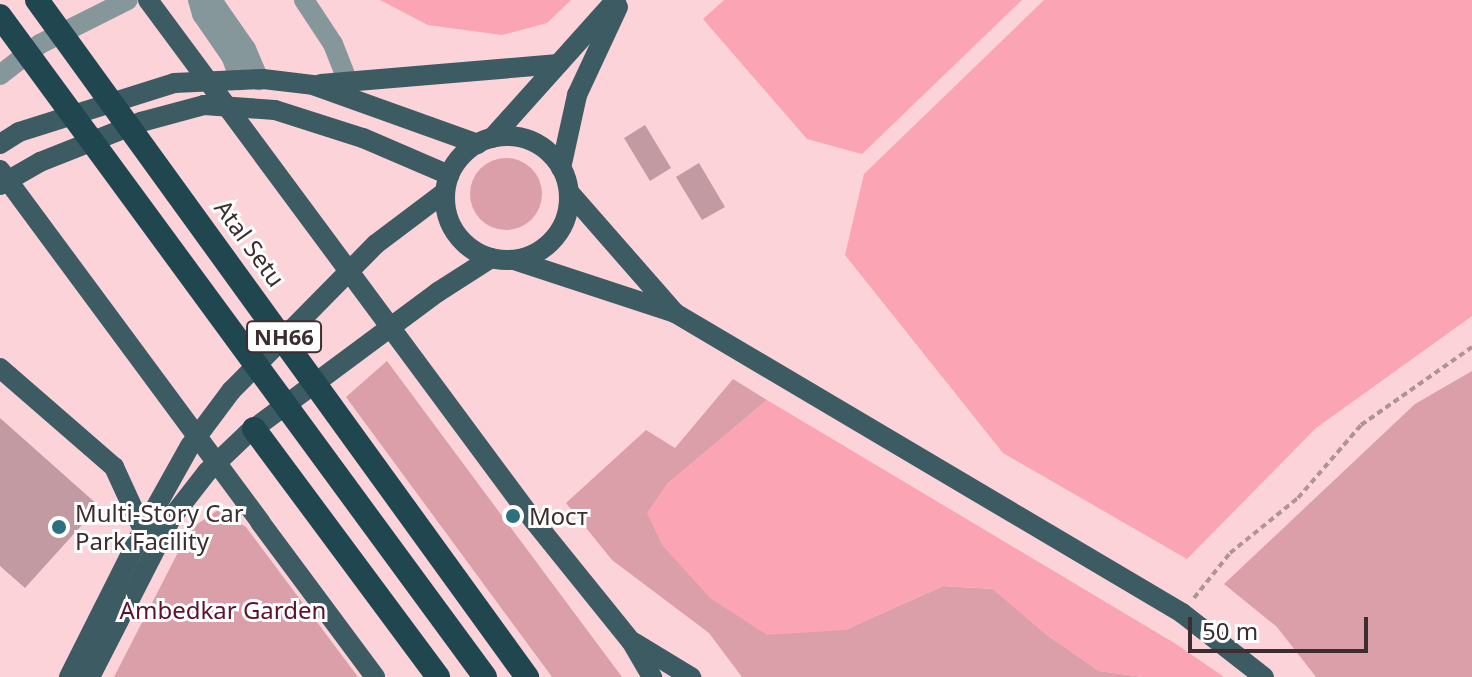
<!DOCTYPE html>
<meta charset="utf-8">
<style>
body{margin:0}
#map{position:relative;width:1472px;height:677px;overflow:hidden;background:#fcd3d9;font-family:"Noto Sans",sans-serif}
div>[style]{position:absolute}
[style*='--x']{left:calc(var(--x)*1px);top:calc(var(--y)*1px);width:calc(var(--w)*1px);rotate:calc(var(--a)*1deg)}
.green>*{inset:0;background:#da9fa9}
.round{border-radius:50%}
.water>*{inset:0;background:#faa4b4}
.building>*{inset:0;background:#c19ba1}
.path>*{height:4px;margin-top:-2px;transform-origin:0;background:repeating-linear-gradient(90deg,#b19297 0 6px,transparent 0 10px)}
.minor>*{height:20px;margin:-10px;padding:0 10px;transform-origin:10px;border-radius:10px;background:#86979b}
.major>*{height:20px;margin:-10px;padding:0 10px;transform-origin:10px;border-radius:10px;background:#3c5b63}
.major>.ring{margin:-10px;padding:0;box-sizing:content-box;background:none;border:20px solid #3c5b63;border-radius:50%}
.highway>*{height:24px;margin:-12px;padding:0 12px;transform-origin:12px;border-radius:12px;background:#20464f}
.major-bridge>*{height:20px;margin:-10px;padding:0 10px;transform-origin:10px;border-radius:10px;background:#3c5b63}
.highway-bridge>*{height:24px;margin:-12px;padding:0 12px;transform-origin:12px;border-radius:12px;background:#20464f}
.dots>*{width:22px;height:22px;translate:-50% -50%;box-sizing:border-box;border:4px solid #fff;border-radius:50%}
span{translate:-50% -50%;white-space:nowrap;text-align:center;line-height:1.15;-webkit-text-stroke:6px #fff;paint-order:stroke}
.shield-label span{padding:2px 6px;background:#fff;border:2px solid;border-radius:6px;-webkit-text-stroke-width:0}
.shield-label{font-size:22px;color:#3d2d30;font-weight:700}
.street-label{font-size:24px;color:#3d2d30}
.poi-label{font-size:24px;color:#3d2d30}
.left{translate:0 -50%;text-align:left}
.park-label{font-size:24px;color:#5e132a}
.scale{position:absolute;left:1188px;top:617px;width:180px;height:36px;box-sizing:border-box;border:4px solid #3d2d30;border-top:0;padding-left:10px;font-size:24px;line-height:28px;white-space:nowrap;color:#3d2d30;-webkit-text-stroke:6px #fff;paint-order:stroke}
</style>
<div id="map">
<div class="green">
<div class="round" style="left:470px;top:158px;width:72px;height:72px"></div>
<div style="clip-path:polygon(387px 361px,514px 532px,622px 677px,552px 677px,346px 397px)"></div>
<div style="clip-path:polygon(1472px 371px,1472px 677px,1316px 677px,1277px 627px,1224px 584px,1415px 404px)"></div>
<div style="clip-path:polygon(733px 379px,767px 400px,666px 485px,845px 630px,943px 586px,993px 589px,1047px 635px,1099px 671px,1143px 677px,742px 677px,709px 633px,612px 560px,566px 503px,646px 430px,675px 448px)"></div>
<div style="clip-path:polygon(218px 510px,246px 527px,358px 677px,114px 677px,190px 529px)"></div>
</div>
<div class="water">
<div style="clip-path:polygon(380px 0,571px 0,547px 23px,502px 35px,428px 25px)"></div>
<div style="clip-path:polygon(724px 0,1022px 0,862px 154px,807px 139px,703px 19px)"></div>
<div style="clip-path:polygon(1044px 0,1472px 0,1472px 316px,1316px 428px,1187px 559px,1003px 453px,845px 255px,864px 174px)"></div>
<div style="clip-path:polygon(767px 400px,1176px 644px,1224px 677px,1143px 677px,1099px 671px,1047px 635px,993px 589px,943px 586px,845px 630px,767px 635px,710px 598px,662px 545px,647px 513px,666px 485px)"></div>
</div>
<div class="building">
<div style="clip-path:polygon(645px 125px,671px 168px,650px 181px,624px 138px)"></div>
<div style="clip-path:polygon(699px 163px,725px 207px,702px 220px,676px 177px)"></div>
<div style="clip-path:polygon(0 418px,99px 506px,25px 588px,0 566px)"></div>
</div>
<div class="path">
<div style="--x:1194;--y:598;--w:58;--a:-51.3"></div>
<div style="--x:1230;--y:553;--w:87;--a:-39"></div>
<div style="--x:1298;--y:498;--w:96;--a:-49.2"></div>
<div style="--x:1361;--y:425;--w:136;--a:-35.1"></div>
</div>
<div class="minor">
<div style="--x:198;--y:0;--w:15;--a:74"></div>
<div style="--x:202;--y:14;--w:51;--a:55.4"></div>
<div style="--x:231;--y:56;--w:26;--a:69"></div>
<div style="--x:208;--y:0;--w:10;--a:37"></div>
<div style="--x:216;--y:6;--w:52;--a:55.1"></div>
<div style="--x:246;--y:49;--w:34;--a:67"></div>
<div style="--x:304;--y:0;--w:53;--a:56.6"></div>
<div style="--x:333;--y:44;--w:41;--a:68.5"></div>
<div style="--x:0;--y:75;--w:51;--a:-37.8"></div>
<div style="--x:40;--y:44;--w:98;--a:-26.6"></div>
</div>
<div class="major">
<div style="--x:321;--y:84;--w:238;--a:-4.8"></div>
<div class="ring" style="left:445px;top:136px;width:104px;height:104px"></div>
<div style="--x:492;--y:138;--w:186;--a:-48.1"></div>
<div style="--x:0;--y:144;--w:22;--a:-32"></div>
<div style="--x:19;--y:132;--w:163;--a:-17.5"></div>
<div style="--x:174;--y:83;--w:89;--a:-2.6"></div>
<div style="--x:263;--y:79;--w:50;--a:6.8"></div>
<div style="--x:313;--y:85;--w:175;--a:19.7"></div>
<div style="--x:561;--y:168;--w:75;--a:-77.6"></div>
<div style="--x:577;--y:95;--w:97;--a:-65"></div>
<div style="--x:0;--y:185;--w:46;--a:-29.9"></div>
<div style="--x:40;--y:162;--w:109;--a:-21.6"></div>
<div style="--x:141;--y:122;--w:65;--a:-15.1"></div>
<div style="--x:204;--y:105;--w:71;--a:4"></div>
<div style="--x:275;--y:110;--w:92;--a:17.7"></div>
<div style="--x:363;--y:138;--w:94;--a:23.3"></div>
<div style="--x:569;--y:192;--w:161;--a:48.8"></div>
<div style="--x:514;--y:260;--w:169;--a:18.2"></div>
<div style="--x:675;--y:313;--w:589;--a:30.61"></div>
<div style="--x:1182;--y:613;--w:104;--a:38"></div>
<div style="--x:0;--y:368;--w:151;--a:41"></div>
<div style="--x:114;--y:467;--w:69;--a:65.3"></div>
<div style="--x:534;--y:521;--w:154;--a:51.1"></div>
<div style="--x:631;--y:641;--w:42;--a:59.7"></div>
<div style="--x:260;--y:522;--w:193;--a:53.4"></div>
<div style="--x:635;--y:643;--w:66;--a:31.3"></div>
<div style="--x:69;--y:677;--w:165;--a:-63.3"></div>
<div style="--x:143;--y:530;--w:96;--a:-60.8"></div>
<div style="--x:190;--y:446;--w:69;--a:-53.3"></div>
<div style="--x:231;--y:391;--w:206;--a:-45.4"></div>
<div style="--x:376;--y:244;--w:86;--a:-37"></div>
<div style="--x:90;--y:677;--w:180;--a:-62.9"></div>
<div style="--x:172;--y:517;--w:57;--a:-52.1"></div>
<div style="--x:207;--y:472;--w:57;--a:-43.6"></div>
<div style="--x:248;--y:433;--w:237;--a:-36.6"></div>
<div style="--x:438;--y:292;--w:63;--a:-32.7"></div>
</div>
<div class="highway">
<div style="--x:254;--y:429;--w:309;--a:53.4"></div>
</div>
<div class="major-bridge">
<div style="--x:148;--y:0;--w:648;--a:53.47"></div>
<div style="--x:0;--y:170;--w:438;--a:53.5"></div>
</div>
<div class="highway-bridge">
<div style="--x:37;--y:0;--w:836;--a:54.1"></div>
<div style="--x:0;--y:16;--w:820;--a:53.73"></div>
</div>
<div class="dots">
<div style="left:513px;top:516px;background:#2d7181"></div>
<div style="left:59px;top:527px;background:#2d7181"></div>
</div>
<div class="shield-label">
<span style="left:284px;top:337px">NH66</span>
</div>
<div class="street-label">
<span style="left:250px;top:243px;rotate:54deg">Atal Setu</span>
</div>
<div class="poi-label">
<span class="left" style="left:75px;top:527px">Multi-Story Car<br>Park Facility</span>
<span class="left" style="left:529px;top:516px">Мост</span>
</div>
<div class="park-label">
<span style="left:223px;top:610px">Ambedkar Garden</span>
</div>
<div class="scale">50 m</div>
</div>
